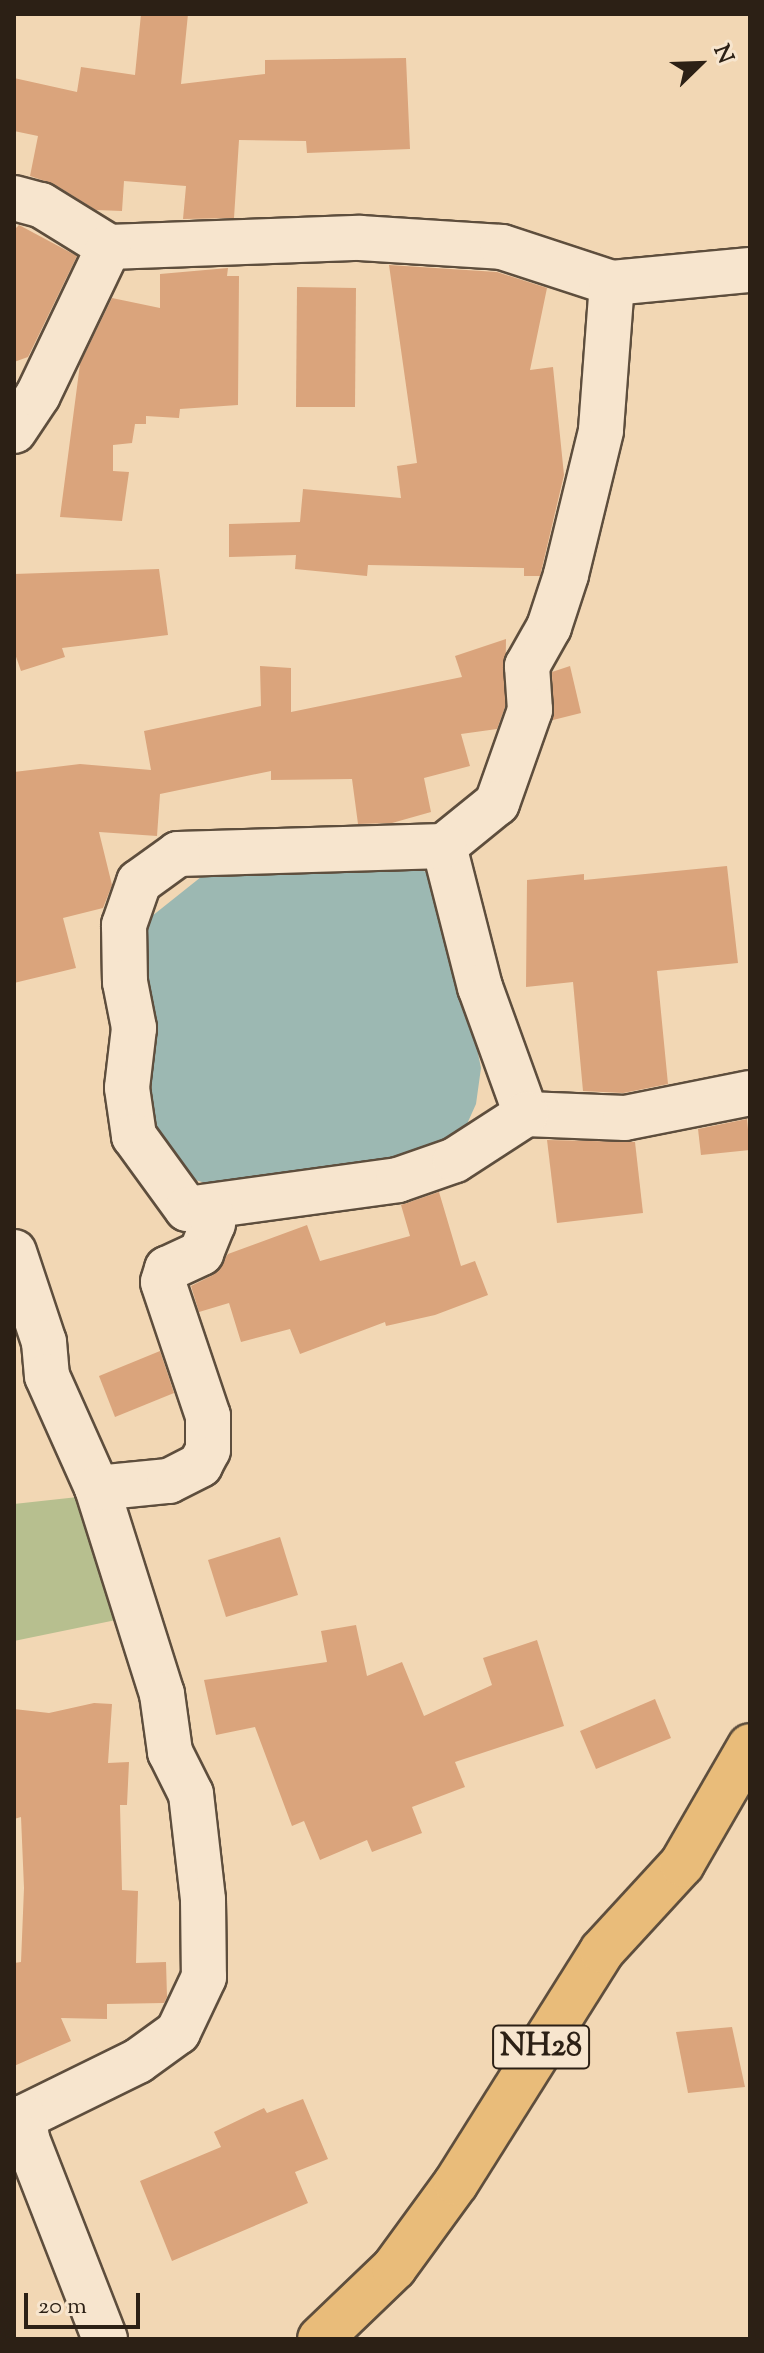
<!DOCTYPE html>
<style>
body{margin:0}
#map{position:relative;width:764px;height:2353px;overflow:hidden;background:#f2d7b4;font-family:"Sorts Mill Goudy",serif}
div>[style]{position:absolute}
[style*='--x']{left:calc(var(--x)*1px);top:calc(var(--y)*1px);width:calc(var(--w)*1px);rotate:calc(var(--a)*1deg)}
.green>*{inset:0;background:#b7bf8f}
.water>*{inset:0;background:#9cb8b2}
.building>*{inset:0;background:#daa47c}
.roads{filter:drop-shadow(2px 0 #5e4e3d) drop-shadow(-2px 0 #5e4e3d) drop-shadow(0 2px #5e4e3d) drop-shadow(0 -2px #5e4e3d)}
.minor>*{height:44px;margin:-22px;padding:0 22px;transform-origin:22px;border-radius:22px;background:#f7e5ce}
.major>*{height:44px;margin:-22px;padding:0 22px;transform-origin:22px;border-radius:22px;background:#e9bc7a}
span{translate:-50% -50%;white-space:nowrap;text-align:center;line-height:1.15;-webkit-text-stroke:6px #f7e5ce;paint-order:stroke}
.shield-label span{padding:2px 6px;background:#f7e5ce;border:2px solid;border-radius:6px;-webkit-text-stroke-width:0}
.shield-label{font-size:32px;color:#2c2015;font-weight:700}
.frame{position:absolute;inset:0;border:16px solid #2c2015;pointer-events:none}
.north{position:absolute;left:660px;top:24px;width:80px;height:80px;-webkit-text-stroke:6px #f7e5ce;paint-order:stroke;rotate:67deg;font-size:22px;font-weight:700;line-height:32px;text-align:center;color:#2c2015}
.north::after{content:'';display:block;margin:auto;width:28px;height:36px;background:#2c2015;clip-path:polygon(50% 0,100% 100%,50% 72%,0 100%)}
.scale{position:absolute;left:24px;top:2293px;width:116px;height:36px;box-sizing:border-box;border:4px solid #2c2015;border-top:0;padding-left:10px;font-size:24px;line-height:28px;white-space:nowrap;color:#2c2015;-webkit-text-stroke:6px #f7e5ce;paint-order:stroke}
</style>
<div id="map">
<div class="green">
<div style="clip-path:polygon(87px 1496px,116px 1620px,14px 1641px,14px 1504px)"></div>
</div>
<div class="water">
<div style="clip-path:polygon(397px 864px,442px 876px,481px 1068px,476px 1104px,458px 1144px,407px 1162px,216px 1186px,188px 1178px,172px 1164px,153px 1122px,148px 1005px,140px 983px,147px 920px,201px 877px)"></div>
</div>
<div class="building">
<div style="clip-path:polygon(141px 14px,188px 14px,181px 84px,265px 74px,265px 60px,406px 58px,410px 149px,307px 153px,306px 141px,239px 140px,234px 218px,183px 219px,186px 186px,124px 181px,122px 211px,96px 210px,54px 184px,30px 176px,38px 136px,14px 131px,14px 78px,77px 92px,81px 67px,135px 75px)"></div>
<div style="clip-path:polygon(19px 225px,77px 256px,28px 357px,14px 362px,14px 230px)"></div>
<div style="clip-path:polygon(389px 265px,497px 272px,547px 288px,530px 370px,553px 367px,564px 475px,540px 576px,524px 576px,524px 568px,368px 565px,367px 576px,295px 569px,296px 555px,229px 557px,229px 524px,300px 522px,303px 489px,401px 498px,397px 466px,417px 463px)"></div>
<div style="clip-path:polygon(228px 268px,227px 276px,239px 276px,238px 405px,180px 409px,179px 418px,146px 416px,146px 424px,135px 424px,132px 443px,113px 445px,113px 471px,129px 472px,122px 521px,60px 517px,80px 364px,112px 298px,160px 308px,160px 274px)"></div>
<div style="clip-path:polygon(297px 287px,356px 288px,355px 407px,296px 407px)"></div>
<div style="clip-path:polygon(159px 569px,168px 635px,62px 648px,65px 657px,21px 671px,14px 651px,14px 574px)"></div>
<div style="clip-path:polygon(506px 639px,505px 707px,497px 729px,461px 734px,470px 766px,424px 778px,431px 812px,392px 823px,358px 824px,352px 779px,271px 780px,271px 771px,160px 794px,157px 836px,99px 832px,112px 885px,103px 908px,63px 918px,76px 968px,14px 983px,14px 772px,80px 764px,151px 770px,144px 731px,261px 706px,260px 666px,291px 668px,291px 712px,462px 677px,455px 656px)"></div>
<div style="clip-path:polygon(570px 666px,581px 713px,553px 720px,552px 672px)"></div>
<div style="clip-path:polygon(727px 866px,738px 963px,657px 971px,668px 1084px,623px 1093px,583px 1091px,573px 982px,526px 987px,527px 880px,584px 874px,584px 880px)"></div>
<div style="clip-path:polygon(747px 1119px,750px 1150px,701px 1155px,698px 1129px)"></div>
<div style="clip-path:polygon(547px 1140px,635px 1142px,643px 1213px,557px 1223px)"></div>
<div style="clip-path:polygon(439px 1192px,461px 1266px,475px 1261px,488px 1295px,435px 1315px,386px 1326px,385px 1322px,300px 1354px,290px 1329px,241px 1342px,229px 1303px,199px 1312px,191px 1286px,213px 1275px,228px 1254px,307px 1225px,320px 1261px,410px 1236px,401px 1205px)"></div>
<div style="clip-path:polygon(160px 1351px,174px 1393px,115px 1417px,99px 1376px)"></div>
<div style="clip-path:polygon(280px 1537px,298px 1595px,226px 1617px,208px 1560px)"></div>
<div style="clip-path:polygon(356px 1625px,367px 1676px,402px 1662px,424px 1716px,492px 1685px,483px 1658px,537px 1640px,564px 1726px,455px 1762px,465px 1787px,412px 1807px,422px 1833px,372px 1852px,367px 1840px,320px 1860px,304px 1821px,292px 1826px,255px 1727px,216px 1735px,204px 1680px,327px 1662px,321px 1631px)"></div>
<div style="clip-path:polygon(655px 1699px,671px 1738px,596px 1769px,580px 1731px)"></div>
<div style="clip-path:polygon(94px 1703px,112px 1704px,108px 1763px,129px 1762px,127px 1805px,120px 1805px,122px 1890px,138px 1891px,136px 1963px,166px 1962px,167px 1997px,164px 2003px,107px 2004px,107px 2019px,61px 2018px,71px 2041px,14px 2066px,14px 1963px,21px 1962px,24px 1888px,21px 1817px,14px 1819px,14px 1709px,49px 1713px)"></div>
<div style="clip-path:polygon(732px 2027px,745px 2087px,688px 2093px,676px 2032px)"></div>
<div style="clip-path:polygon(303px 2099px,328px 2159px,295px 2172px,308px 2203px,172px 2261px,140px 2181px,221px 2147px,214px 2132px,264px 2108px,267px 2113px)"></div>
</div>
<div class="roads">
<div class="minor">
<div style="--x:14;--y:198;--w:28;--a:15"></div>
<div style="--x:41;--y:205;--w:80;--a:31.7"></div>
<div style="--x:109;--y:247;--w:251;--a:-2.1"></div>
<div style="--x:360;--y:238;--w:142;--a:3.6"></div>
<div style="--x:502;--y:247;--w:116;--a:18.1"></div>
<div style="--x:612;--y:283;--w:139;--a:-5.4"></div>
<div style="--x:612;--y:283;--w:148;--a:94.3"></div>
<div style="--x:601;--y:431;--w:148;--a:103.7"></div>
<div style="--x:566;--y:575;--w:55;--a:108.1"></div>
<div style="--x:549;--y:627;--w:45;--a:119.4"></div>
<div style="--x:527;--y:666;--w:44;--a:86.1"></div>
<div style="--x:530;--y:710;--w:99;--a:109.5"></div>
<div style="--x:497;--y:803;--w:68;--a:140.9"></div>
<div style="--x:444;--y:846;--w:146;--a:75.7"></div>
<div style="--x:480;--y:987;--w:135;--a:70.1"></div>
<div style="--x:526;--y:1114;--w:99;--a:2.3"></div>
<div style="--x:625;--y:1118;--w:127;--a:-11.3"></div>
<div style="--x:14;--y:431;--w:43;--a:-56.3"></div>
<div style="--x:38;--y:395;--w:164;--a:-64.4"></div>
<div style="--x:444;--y:846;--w:266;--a:178.3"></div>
<div style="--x:178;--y:854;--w:48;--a:144.3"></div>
<div style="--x:139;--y:882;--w:46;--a:109.2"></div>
<div style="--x:124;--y:925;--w:57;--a:89"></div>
<div style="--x:125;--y:982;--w:47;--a:78.9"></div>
<div style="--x:134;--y:1028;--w:60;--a:96.7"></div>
<div style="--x:127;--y:1088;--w:49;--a:81.7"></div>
<div style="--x:134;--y:1136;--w:90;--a:54"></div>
<div style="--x:187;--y:1209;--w:213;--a:-7.8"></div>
<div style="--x:398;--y:1180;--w:60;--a:-19.3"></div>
<div style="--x:455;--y:1160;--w:85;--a:-32.9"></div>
<div style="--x:14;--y:1252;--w:95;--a:71.6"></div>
<div style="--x:44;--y:1342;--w:34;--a:85"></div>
<div style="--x:47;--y:1376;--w:123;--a:65.9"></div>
<div style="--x:97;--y:1488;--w:216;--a:72.5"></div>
<div style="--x:162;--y:1694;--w:59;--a:82.1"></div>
<div style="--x:170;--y:1752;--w:47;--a:63.4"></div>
<div style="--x:191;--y:1794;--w:107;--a:83.5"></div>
<div style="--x:203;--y:1900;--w:77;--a:89.3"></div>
<div style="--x:204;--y:1977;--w:61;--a:115.3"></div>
<div style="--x:178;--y:2032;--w:49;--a:144.1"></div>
<div style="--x:138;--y:2061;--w:127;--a:153.8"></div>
<div style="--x:24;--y:2117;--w:22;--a:82"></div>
<div style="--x:27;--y:2139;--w:215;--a:68.7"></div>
<div style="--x:97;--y:1488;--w:72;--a:-5.6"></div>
<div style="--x:169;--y:1481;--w:35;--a:-27"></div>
<div style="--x:200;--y:1465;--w:17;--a:-62"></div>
<div style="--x:208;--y:1450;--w:34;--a:-90"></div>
<div style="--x:208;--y:1416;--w:141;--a:-108.6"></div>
<div style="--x:163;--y:1282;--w:14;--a:-73"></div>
<div style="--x:167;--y:1269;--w:38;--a:-25"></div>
<div style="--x:201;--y:1253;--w:31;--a:-68"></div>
<div style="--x:213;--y:1224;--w:17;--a:-100"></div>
</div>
<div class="major">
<div style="--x:320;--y:2339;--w:103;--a:-43.8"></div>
<div style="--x:394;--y:2268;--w:105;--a:-53.9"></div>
<div style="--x:456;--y:2183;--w:274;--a:-57.8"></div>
<div style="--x:602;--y:1951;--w:118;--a:-47.4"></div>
<div style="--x:682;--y:1864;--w:136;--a:-60"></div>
</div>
</div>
<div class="shield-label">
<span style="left:541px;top:2047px">NH28</span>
</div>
<div class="frame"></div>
<div class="north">N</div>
<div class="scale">20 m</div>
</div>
